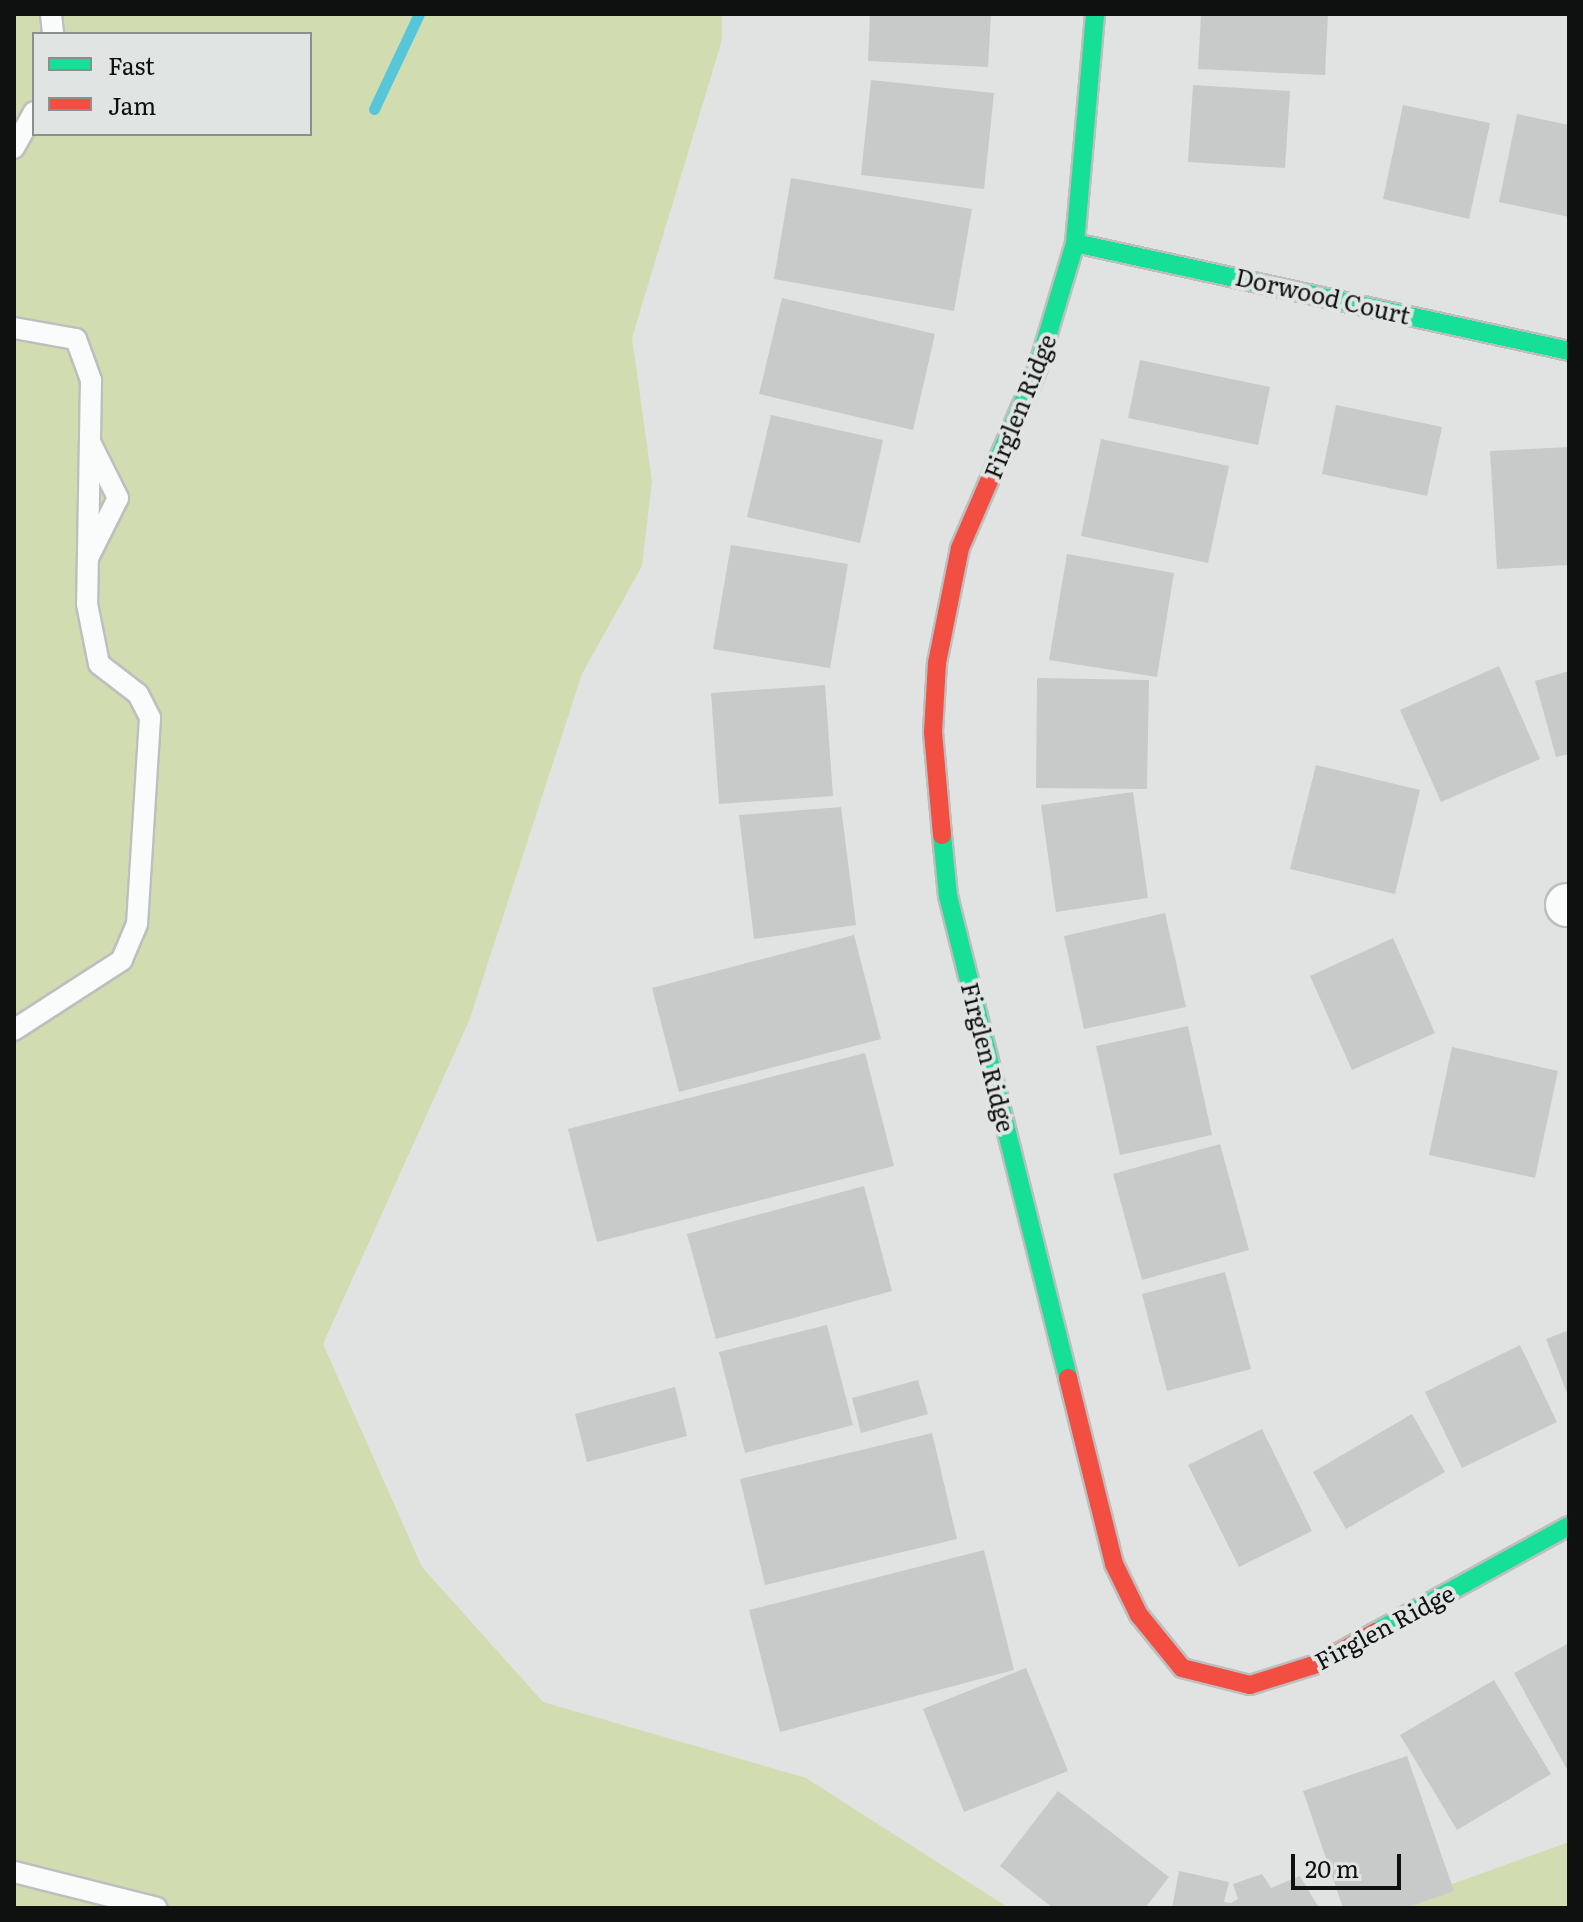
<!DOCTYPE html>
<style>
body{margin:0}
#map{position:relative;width:1583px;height:1922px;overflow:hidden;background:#e1e3e2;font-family:Literata,serif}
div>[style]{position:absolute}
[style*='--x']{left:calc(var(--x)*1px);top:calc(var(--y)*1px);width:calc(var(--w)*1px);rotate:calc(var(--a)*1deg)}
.green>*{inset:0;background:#d2dcb1}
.stream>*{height:11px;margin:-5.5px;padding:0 5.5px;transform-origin:5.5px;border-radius:5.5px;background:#57c6d8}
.building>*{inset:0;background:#c8c9c9}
.roads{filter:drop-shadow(2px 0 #bdbfbe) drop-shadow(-2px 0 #bdbfbe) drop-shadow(0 2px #bdbfbe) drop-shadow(0 -2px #bdbfbe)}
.lane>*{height:20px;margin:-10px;padding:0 10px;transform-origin:10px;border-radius:10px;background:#fafbfb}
.street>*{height:42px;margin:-21px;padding:0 21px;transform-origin:21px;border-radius:21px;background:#fafbfb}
.fast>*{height:18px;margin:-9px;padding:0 9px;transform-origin:9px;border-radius:9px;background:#16e098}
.jam>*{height:18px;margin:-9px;padding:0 9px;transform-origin:9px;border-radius:9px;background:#f24e42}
span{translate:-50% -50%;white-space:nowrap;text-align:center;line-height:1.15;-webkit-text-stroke:8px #e0e4e2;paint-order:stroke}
.street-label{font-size:24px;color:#0f1010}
.frame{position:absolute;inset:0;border:16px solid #0f1010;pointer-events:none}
.legend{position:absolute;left:32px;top:32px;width:280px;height:104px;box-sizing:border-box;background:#e0e4e2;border:2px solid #8c8f8e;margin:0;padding:10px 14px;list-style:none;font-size:24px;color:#0f1010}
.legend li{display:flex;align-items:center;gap:16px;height:40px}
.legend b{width:40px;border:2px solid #8c8f8e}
.scale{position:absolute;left:1291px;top:1854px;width:110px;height:36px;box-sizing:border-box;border:4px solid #0f1010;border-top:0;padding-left:10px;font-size:24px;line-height:28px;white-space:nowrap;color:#0f1010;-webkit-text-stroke:6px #e0e4e2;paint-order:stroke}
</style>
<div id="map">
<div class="green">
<div style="clip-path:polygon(evenodd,14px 14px,722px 14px,722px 40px,632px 338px,652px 481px,642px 566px,582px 674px,469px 1021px,323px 1344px,422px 1567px,543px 1702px,806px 1778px,1009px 1908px,14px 1908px,14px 14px,34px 34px,310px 34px,310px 134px,34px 134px,34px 34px)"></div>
<div style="clip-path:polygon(1569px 1842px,1569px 1908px,1385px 1908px)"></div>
</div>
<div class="stream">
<div style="--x:374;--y:109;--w:105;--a:-64.7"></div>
</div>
<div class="building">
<div style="clip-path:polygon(870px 14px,991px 14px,988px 67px,868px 61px)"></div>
<div style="clip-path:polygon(1201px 14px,1328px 14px,1325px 75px,1198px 69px)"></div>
<div style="clip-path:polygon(871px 80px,994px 93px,984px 189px,861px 175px)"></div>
<div style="clip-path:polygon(1193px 85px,1290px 91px,1285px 168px,1188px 162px)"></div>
<div style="clip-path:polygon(1403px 105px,1490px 123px,1469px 219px,1383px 199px)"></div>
<div style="clip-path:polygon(1517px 114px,1569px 125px,1569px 217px,1499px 202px)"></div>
<div style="clip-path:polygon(791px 178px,972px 209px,954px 311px,774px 279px)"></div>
<div style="clip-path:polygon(782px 298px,935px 334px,913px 430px,759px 394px)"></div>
<div style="clip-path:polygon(1140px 360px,1270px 387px,1258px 445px,1128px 418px)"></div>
<div style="clip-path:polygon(1336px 405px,1442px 427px,1427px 496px,1322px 474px)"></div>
<div style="clip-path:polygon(771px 415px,883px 440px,860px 543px,747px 517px)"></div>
<div style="clip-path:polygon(1101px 439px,1229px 466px,1208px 563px,1081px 536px)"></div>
<div style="clip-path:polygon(1569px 447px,1569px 565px,1497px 569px,1490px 451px)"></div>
<div style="clip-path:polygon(731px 545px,848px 564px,830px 668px,713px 649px)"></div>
<div style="clip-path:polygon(1067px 554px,1174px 573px,1157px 677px,1049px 660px)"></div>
<div style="clip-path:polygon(1499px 666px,1540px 759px,1441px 802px,1400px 710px)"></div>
<div style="clip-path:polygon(1569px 671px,1569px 754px,1556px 757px,1535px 681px)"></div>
<div style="clip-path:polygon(1037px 678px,1149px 680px,1147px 789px,1036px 788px)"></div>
<div style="clip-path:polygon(825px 685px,833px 796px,719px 804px,711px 693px)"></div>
<div style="clip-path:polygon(1316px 765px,1420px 790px,1395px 894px,1290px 869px)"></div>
<div style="clip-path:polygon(1133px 792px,1148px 898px,1056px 912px,1041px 805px)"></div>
<div style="clip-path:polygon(841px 807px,856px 925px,754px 939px,739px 815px)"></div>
<div style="clip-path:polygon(1165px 913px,1186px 1007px,1084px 1029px,1064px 936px)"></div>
<div style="clip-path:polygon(854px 935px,881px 1039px,679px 1092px,652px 988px)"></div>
<div style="clip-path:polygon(1393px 938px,1435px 1033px,1352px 1070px,1310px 976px)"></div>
<div style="clip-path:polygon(1188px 1026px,1212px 1135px,1120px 1155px,1096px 1046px)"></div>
<div style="clip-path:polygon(1452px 1047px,1558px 1071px,1535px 1178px,1429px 1155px)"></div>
<div style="clip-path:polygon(865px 1053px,894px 1166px,597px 1242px,568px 1129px)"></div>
<div style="clip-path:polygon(1220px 1144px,1249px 1250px,1142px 1280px,1113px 1174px)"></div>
<div style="clip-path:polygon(864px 1186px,892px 1291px,716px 1339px,687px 1234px)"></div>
<div style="clip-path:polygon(1225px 1272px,1251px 1369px,1167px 1391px,1142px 1294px)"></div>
<div style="clip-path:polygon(827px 1325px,853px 1425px,745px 1453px,719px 1352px)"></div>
<div style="clip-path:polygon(1569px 1330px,1569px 1398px,1546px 1339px)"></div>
<div style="clip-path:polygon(1520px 1345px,1557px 1422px,1462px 1468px,1425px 1392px)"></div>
<div style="clip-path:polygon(918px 1380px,928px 1414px,861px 1433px,852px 1398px)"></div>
<div style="clip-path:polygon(675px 1387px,687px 1436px,587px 1462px,575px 1414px)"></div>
<div style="clip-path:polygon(1412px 1414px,1445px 1472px,1346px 1529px,1313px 1472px)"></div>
<div style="clip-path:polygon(1262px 1429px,1312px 1531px,1239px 1567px,1188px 1465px)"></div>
<div style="clip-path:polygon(932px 1433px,957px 1539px,765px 1585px,740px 1479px)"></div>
<div style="clip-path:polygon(984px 1550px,1014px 1670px,780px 1732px,749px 1610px)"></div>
<div style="clip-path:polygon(1569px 1643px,1569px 1773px,1514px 1673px)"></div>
<div style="clip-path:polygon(1026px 1668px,1068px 1771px,964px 1812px,923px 1709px)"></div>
<div style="clip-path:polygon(1494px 1680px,1551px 1774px,1457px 1830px,1400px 1735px)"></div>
<div style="clip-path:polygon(1407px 1756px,1454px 1891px,1405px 1908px,1343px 1908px,1303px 1791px)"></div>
<div style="clip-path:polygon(1058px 1791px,1169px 1877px,1145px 1908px,1053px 1908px,1000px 1866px)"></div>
<div style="clip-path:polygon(1179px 1871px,1229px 1882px,1224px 1902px,1231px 1903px,1238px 1899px,1233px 1884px,1262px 1874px,1271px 1888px,1300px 1876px,1319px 1908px,1172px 1908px)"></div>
</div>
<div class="roads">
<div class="lane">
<div style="--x:51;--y:14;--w:20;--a:84"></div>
<div style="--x:14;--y:148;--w:41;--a:-60.9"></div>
<div style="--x:14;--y:328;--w:63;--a:10.1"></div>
<div style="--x:76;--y:339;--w:44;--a:69.9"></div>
<div style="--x:91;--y:380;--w:224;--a:91"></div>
<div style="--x:87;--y:604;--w:61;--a:78.7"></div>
<div style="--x:99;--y:664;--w:49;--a:37.6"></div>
<div style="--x:138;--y:694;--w:27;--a:63"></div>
<div style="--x:150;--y:718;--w:206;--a:93.6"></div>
<div style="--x:137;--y:924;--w:39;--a:113"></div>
<div style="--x:122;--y:960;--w:129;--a:147.1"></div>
<div style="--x:88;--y:558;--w:67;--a:-63.4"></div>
<div style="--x:118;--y:498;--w:60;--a:-116.6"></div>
<div style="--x:14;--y:1872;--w:147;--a:14.1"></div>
</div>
<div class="street">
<div style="--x:1567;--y:905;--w:2;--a:0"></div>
</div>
<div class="fast">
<div style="--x:1075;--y:243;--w:506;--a:12.33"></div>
<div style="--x:995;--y:467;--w:106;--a:-66.6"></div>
<div style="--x:1037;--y:370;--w:133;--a:-73.3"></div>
<div style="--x:1075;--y:243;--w:230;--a:-85"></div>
<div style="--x:942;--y:835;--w:61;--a:84.4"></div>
<div style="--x:948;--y:896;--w:497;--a:76"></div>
<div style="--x:1376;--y:1632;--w:220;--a:-28.8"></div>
</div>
<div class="jam">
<div style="--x:942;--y:835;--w:103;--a:-95"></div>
<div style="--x:933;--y:732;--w:69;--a:-86.7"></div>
<div style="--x:937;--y:663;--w:117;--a:-78.7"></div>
<div style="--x:960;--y:548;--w:88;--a:-66.6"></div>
<div style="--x:1068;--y:1378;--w:192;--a:76.1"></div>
<div style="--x:1114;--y:1564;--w:57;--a:63.9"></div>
<div style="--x:1139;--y:1615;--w:68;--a:50.9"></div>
<div style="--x:1182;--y:1668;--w:70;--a:14"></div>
<div style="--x:1250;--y:1685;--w:73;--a:-17.4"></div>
<div style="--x:1320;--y:1663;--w:64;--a:-29"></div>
</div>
</div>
<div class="street-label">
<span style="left:1323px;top:295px;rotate:13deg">Dorwood Court</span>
<span style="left:1019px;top:406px;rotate:-68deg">Firglen Ridge</span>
<span style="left:989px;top:1057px;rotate:76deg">Firglen Ridge</span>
<span style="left:1384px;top:1626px;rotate:-28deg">Firglen Ridge</span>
</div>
<div class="frame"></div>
<ul class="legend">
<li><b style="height:10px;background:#16e098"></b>Fast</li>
<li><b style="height:10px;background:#f24e42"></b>Jam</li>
</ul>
<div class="scale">20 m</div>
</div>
